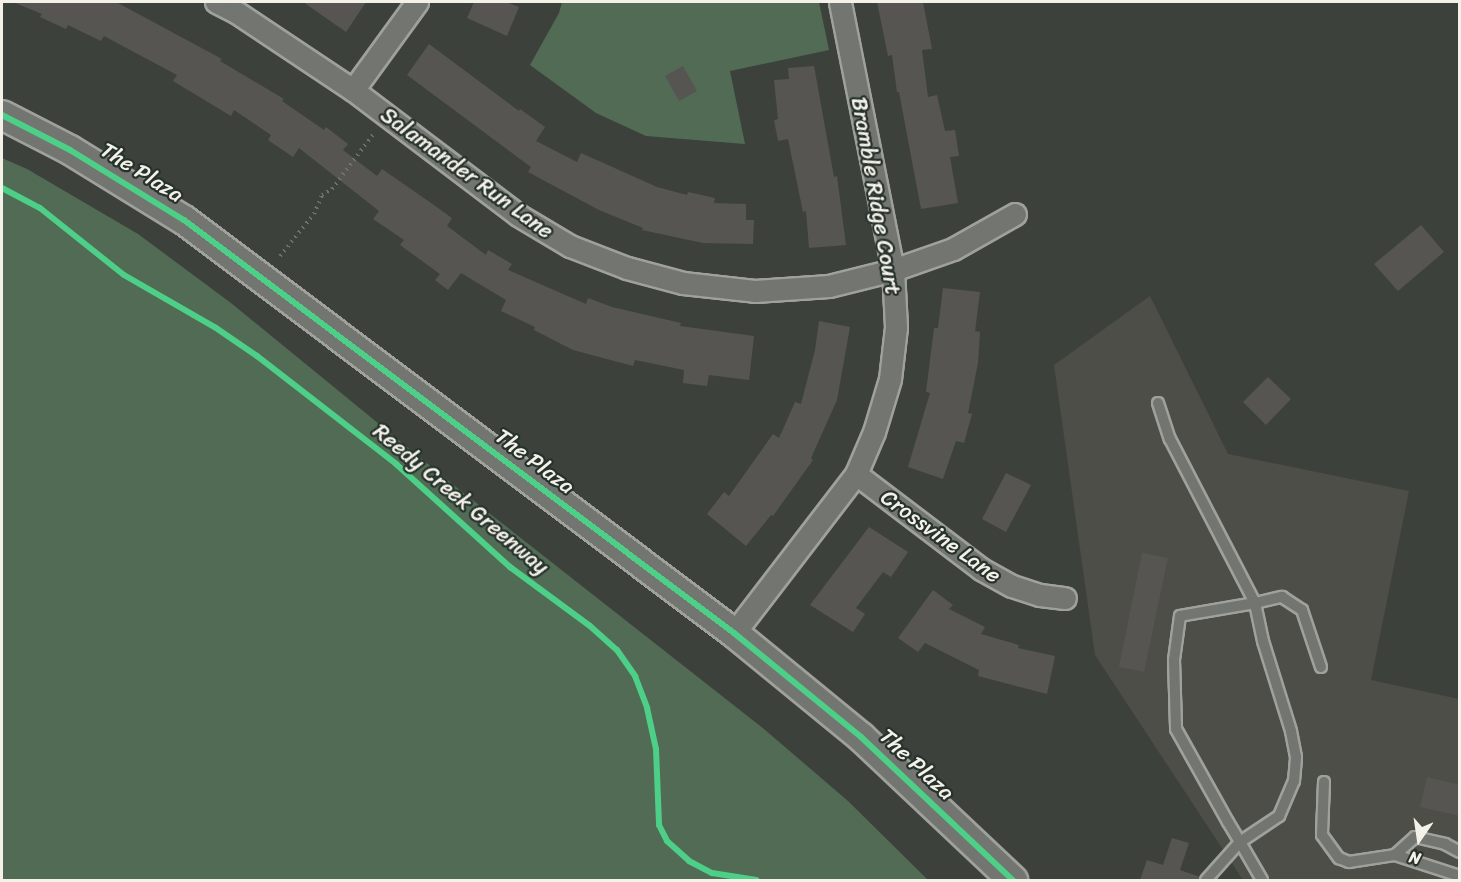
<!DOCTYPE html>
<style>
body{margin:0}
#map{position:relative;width:1461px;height:882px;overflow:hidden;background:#3d413c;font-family:Sriracha,sans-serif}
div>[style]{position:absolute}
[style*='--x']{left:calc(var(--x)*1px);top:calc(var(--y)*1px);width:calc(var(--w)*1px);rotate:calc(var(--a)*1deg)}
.built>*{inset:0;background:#4d4e47}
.green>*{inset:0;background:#526b55}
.building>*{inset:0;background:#565552}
.path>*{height:4px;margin-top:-2px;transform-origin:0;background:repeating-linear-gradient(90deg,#717471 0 1.5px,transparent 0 6px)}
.roads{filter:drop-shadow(2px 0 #9fa19d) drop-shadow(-2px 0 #9fa19d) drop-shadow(0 2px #9fa19d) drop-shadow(0 -2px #9fa19d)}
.lane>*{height:10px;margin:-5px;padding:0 5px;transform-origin:5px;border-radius:5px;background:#737570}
.street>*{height:21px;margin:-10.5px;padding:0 10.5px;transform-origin:10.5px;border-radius:10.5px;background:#737570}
.secondary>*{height:28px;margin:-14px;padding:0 14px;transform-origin:14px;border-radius:14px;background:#737570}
.cycleway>*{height:6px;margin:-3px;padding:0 3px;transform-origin:3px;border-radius:3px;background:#4dcf88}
span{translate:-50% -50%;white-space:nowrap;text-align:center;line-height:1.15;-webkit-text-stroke:4.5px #26332d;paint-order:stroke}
.street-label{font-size:22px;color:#f4f1e8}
.frame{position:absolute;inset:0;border:3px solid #f4f1e8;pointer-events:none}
.north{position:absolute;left:1389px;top:810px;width:60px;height:60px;-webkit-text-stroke:4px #26332d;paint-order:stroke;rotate:193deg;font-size:16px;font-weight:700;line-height:24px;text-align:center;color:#f4f1e8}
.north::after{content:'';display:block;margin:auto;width:21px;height:27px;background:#f4f1e8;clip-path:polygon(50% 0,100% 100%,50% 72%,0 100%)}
</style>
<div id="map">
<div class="built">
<div style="clip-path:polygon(1150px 296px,1228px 454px,1409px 491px,1371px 680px,1459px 699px,1459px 880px,1243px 880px,1095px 655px,1054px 365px)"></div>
</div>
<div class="green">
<div style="clip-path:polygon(562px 2px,819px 2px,829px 50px,730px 71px,745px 144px,646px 136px,596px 113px,530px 65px,559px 13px)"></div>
<div style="clip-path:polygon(2px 158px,27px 169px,138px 234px,231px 303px,461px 491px,764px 729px,848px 801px,928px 880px,2px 880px)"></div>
</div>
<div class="building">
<div style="clip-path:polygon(13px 2px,116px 2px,222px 59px,220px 61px,284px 99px,282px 101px,324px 130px,326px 127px,348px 144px,343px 150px,377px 176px,382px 169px,431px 203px,452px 218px,447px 226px,486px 255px,488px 250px,512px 264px,508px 270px,586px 304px,588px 298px,612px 307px,681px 323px,680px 326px,754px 336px,749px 380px,709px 375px,707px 386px,683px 383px,684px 370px,635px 360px,633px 366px,573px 350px,534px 330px,535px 327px,501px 311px,506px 300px,461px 273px,448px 290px,435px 280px,440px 274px,400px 245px,404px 240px,373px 219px,379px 211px,299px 148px,293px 157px,268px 140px,271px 135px,234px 110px,231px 116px,173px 81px,177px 75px,104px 36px,101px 41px,68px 25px,66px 29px,40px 17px,42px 14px)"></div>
<div style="clip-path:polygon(303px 2px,366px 2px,346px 32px)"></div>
<div style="clip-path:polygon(474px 2px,506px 2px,519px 7px,507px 36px,467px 18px)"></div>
<div style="clip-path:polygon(877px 2px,923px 2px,932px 49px,922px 50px,928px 97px,937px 95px,945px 131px,955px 130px,959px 156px,950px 157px,958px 203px,921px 209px,899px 92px,897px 92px,892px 55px,888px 56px)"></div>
<div style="clip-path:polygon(429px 44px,519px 111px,520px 109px,545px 127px,536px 141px,577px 162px,581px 153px,657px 187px,687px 195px,688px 192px,715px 198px,714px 203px,746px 204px,746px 220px,754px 220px,753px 244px,703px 243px,642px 230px,643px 228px,599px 210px,528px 172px,531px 167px,407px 75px)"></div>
<div style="clip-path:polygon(683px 66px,697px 91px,679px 101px,665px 76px)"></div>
<div style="clip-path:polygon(814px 66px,834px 177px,837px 176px,846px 245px,809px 248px,806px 211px,803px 212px,788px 139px,778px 141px,774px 120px,778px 119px,774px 80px,789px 79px,788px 68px)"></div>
<div style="clip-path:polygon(1421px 225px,1444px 252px,1398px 291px,1374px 264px)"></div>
<div style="clip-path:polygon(943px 288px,980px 292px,975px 331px,980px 332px,978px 363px,968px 413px,972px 414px,964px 443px,956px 441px,943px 479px,908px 467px,930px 393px,926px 392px,934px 328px,938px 328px)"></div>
<div style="clip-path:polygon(819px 321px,850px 327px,837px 400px,811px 458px,813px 460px,773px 516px,771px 515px,746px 546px,707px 514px,724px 492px,729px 496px,773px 434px,779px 438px,795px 402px,801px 404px,815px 350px)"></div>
<div style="clip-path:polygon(1268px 377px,1291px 399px,1266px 425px,1243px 402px)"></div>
<div style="clip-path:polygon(1006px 473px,1031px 485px,1006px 532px,982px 519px)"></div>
<div style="clip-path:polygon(869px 527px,908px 552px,891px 577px,883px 572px,856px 608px,865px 614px,853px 632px,810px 605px)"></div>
<div style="clip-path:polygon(1142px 553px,1168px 558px,1144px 672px,1119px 667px)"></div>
<div style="clip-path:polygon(933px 590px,953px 605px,949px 609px,985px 627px,981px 634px,1019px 645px,1018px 648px,1055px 656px,1047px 694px,978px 676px,979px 670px,925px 643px,918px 652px,898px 638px)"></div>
<div style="clip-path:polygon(1427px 777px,1460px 785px,1460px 816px,1420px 807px)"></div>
<div style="clip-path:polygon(1172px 838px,1189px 843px,1180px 870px,1200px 877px,1199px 880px,1140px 880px,1147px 860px,1163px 865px)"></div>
</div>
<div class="path">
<div style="--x:280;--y:256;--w:54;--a:-51"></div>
<div style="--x:314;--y:214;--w:21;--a:-67"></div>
<div style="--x:322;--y:195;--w:12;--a:-31"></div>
<div style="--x:332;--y:189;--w:71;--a:-53"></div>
</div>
<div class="roads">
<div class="lane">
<div style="--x:1158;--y:403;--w:38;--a:72"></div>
<div style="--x:1170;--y:439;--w:185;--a:62.6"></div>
<div style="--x:1255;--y:603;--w:28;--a:-13"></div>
<div style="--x:1282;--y:597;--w:24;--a:33"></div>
<div style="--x:1302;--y:610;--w:60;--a:71.6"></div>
<div style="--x:1324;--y:782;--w:53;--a:92.2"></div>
<div style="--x:1322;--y:835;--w:29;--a:54"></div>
<div style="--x:1339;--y:858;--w:11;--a:22"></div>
<div style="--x:1349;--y:862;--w:47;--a:-8.7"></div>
<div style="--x:1395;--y:855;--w:27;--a:-42"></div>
<div style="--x:1415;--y:837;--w:31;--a:13"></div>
<div style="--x:1445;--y:844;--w:17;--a:28"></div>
<div style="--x:1395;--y:855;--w:68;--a:17.9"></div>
<div style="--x:1206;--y:880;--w:51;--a:-48.2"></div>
<div style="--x:1240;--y:842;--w:47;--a:-33.7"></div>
<div style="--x:1279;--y:816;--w:38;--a:-67"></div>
<div style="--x:1294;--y:781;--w:24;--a:-85"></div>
<div style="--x:1296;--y:757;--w:26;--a:-101"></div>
<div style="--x:1291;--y:731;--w:94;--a:-107.3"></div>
<div style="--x:1263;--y:641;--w:39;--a:-102"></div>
<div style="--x:1255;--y:603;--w:76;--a:170.2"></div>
<div style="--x:1180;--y:616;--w:44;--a:97.8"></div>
<div style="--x:1174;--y:660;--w:69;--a:88.3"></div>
<div style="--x:1176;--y:729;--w:107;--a:60.8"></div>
<div style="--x:1228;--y:822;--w:23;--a:59"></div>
<div style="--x:1240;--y:842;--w:44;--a:59.9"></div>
</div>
<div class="street">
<div style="--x:216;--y:2;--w:22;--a:27"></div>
<div style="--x:236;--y:12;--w:141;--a:33.7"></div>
<div style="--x:353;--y:90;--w:207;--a:37.1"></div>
<div style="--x:518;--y:215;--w:61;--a:30.8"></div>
<div style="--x:570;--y:246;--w:61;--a:21.1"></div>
<div style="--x:627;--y:268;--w:58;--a:15"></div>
<div style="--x:683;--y:283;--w:72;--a:6.3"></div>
<div style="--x:755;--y:291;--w:74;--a:-3.9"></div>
<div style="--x:829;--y:286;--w:66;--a:-14"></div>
<div style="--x:893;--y:270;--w:64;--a:-19.3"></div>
<div style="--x:953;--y:249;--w:71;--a:-29.4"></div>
<div style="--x:353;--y:90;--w:109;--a:-54"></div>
<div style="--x:856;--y:474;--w:157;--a:37.2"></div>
<div style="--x:981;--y:569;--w:35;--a:29"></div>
<div style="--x:1012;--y:586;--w:29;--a:18"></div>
<div style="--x:1040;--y:595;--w:25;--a:7"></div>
<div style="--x:734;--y:633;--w:200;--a:-52.5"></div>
<div style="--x:856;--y:474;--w:46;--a:-66.8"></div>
<div style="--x:874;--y:432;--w:55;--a:-73.2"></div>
<div style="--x:890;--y:379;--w:52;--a:-83.4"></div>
<div style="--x:896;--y:327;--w:57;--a:-93"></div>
<div style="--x:893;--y:270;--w:273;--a:-101.2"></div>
</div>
<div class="secondary">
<div style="--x:2;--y:115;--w:76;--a:27.2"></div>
<div style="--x:70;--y:150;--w:134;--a:31.6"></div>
<div style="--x:184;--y:220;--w:688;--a:36.9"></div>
<div style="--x:734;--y:633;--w:164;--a:39.3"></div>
<div style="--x:861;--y:737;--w:209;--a:43.3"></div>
</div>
</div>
<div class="cycleway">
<div style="--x:2;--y:115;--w:76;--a:27.2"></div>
<div style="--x:70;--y:150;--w:134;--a:31.6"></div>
<div style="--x:184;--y:220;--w:688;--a:36.9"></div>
<div style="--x:734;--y:633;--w:164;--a:39.3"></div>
<div style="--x:861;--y:737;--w:209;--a:43.3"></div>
<div style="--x:2;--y:188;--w:43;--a:27.8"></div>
<div style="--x:40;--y:208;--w:107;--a:38.6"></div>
<div style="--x:124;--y:275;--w:106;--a:29.9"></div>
<div style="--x:216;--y:328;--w:50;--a:34.3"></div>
<div style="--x:257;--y:356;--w:176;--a:37.8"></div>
<div style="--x:396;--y:464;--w:154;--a:42.1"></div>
<div style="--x:510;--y:567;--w:99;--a:36.4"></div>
<div style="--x:590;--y:626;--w:36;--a:42"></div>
<div style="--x:617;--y:650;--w:32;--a:55"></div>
<div style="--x:635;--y:676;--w:34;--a:69"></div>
<div style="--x:647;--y:708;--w:42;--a:77.6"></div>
<div style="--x:656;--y:749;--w:76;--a:87.7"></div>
<div style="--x:659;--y:825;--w:18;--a:63"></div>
<div style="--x:667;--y:841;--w:30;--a:42"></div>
<div style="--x:689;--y:861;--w:26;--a:28"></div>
<div style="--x:712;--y:873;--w:45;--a:9"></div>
</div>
<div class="street-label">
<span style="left:142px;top:172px;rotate:32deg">The Plaza</span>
<span style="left:467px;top:173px;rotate:36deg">Salamander Run Lane</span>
<span style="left:876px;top:196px;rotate:80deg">Bramble Ridge Court</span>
<span style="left:535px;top:461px;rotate:37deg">The Plaza</span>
<span style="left:461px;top:499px;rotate:40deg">Reedy Creek Greenway</span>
<span style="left:941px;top:536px;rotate:36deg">Crossvine Lane</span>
<span style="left:917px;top:764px;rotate:43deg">The Plaza</span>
</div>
<div class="frame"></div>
<div class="north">N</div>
</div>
